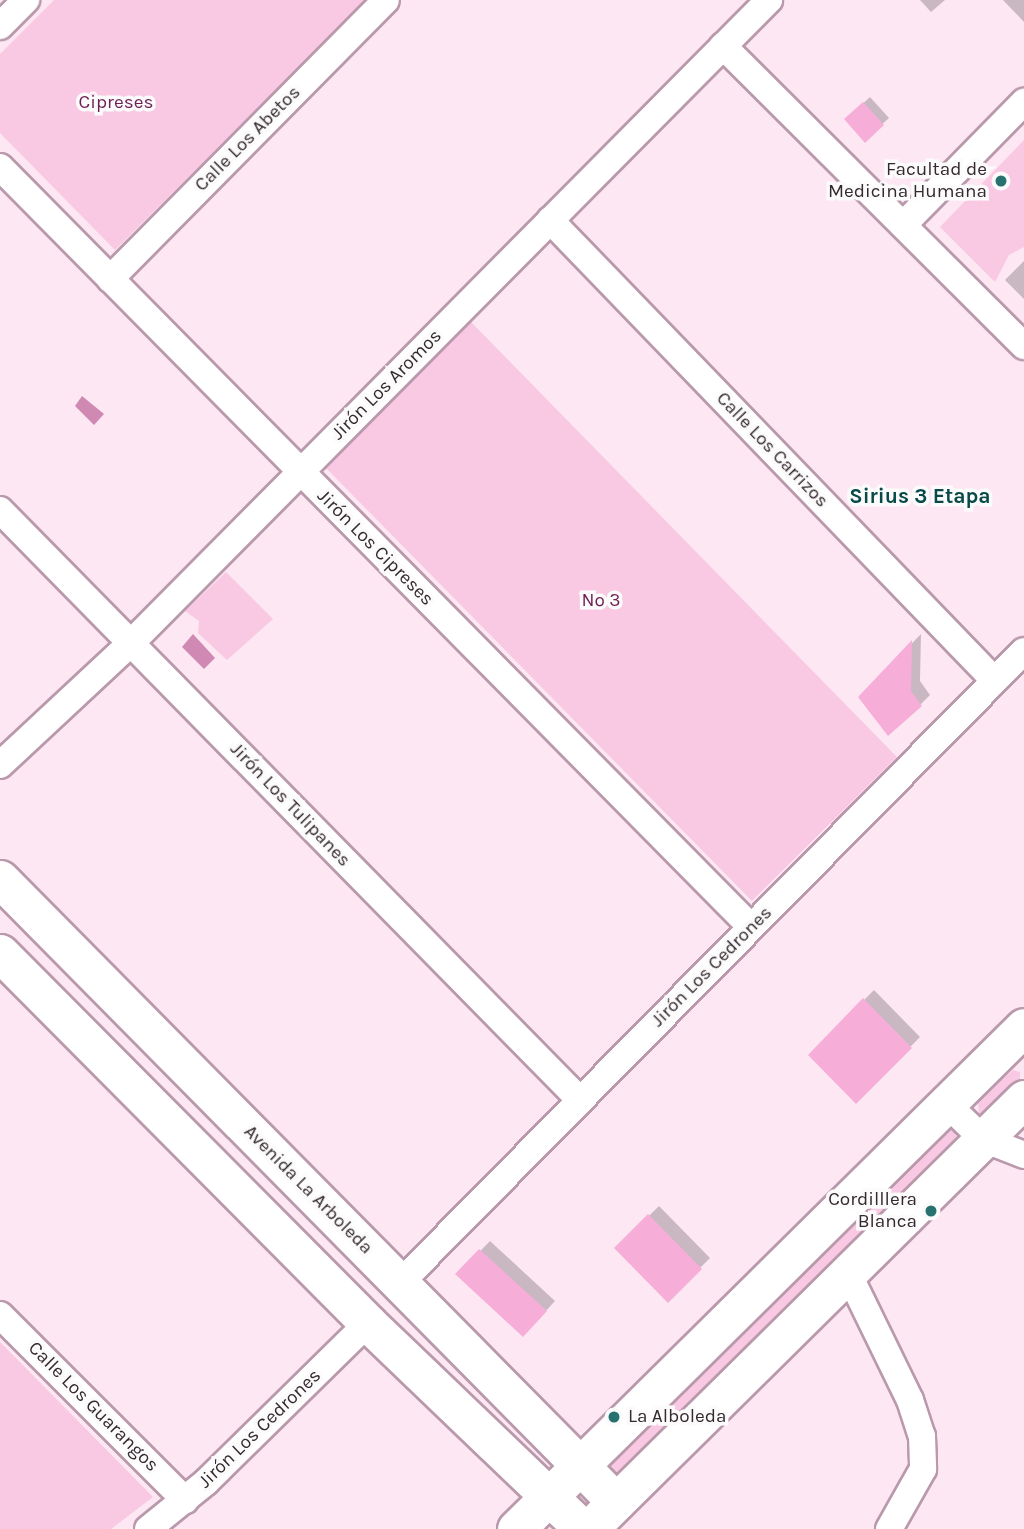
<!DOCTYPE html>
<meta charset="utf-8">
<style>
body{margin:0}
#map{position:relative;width:1024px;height:1529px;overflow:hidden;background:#fce7f3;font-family:Karla,sans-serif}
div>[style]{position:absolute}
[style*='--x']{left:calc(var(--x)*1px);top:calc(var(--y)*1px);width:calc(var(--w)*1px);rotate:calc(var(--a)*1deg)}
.green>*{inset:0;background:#f9c9e4}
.water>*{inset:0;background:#cf89b2}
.shadow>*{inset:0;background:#0003}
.building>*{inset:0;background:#f6aed8}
.roads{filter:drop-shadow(2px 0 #b999ab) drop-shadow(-2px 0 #b999ab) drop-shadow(0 2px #b999ab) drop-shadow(0 -2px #b999ab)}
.street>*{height:26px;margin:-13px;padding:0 13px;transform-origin:13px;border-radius:13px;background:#fff}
.secondary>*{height:37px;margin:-18.5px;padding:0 18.5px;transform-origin:18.5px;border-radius:18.5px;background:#fff}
.dots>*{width:19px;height:19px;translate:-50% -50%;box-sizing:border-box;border:4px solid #fbfbfb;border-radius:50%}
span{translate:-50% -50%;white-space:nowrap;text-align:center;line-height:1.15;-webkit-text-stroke:7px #fbfbfb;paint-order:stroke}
.park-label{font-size:19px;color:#6f1e54}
.street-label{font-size:19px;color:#352930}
.poi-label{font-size:19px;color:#352930}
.right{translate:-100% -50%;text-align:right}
.left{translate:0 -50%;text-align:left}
.neighbourhood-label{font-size:21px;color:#094a49;font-weight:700}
</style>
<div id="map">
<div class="green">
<div style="clip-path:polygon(54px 0,366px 0,115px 250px,0 133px,0 54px)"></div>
<div style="clip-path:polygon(1024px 140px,1024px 247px,1009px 255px,995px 282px,940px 227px)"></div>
<div style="clip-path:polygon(470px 321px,897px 757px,752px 901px,324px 466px)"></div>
<div style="clip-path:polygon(226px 572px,273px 619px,227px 660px,198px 633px,199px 621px,185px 611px)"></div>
<div style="clip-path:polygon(1013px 1070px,1020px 1072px,1020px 1086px,985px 1117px,979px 1114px,978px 1101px)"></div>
<div style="clip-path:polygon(948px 1127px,955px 1129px,957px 1143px,616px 1478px,606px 1468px,606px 1462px)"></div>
<div style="clip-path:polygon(0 1342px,153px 1497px,111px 1529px,0 1529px)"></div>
</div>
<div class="water">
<div style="clip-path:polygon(82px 396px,104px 414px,94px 425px,75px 406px)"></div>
<div style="clip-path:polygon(193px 634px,215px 658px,204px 669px,182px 647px)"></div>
</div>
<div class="shadow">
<div style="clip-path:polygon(920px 0,945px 0,931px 12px)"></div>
<div style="clip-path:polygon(1003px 0,1024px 0,1024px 22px)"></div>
<div style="clip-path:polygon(870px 97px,889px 118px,865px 140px,846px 119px)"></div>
<div style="clip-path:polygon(1024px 261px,1024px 299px,1005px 280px)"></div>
<div style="clip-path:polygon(921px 634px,920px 681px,930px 695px,921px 704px,860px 697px)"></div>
<div style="clip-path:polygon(874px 990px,920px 1037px,856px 1102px,810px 1055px)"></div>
<div style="clip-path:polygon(659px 1206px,710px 1258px,668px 1300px,616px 1248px)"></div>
<div style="clip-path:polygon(490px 1241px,555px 1301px,533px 1325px,458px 1274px)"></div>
</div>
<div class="building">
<div style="clip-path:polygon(863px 102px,884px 125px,865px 143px,844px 119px)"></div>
<div style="clip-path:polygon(912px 640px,911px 691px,922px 706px,888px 736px,858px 697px)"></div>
<div style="clip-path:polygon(863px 998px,912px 1048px,856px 1104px,808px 1055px)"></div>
<div style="clip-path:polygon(648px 1214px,702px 1269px,668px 1303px,614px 1248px)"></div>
<div style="clip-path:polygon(479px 1249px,547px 1311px,523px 1337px,455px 1274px)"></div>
</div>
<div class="roads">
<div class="street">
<div style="--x:0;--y:26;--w:37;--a:-45"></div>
<div style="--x:723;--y:46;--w:425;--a:44.9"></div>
<div style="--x:0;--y:167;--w:1068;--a:45.34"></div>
<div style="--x:550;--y:220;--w:639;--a:46.01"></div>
<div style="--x:903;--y:225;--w:173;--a:-45.5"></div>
<div style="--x:110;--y:279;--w:392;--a:-45.3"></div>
<div style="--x:0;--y:510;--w:827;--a:45.49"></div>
<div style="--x:0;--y:765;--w:179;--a:-43"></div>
<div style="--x:131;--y:643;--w:906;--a:-45.22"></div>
<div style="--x:947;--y:1104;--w:50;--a:44.2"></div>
<div style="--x:983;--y:1139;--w:44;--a:21.3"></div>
<div style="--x:848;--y:1273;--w:141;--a:64"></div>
<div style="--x:910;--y:1400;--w:38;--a:72"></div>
<div style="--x:922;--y:1436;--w:33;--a:88"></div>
<div style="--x:923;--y:1469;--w:69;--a:119.5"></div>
<div style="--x:400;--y:1283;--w:888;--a:-45.36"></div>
<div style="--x:0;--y:1315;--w:262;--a:45"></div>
<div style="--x:148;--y:1529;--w:75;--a:-39"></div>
<div style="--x:206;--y:1482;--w:227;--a:-44.5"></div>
</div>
<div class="secondary">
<div style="--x:0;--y:879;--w:876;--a:45.32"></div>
<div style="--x:0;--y:953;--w:522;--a:45.16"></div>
<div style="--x:368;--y:1323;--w:298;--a:43.8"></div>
<div style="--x:600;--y:1518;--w:596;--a:-44.66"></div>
<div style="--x:516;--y:1529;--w:714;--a:-44.66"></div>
</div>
</div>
<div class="dots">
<div style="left:1001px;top:181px;background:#277271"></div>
<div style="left:931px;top:1211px;background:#277271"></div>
<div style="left:614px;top:1417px;background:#277271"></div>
</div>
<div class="park-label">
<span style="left:116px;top:103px">Cipreses</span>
<span style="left:601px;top:601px">Nº 3</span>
</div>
<div class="street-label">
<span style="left:248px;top:139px;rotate:-45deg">Calle Los Abetos</span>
<span style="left:387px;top:385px;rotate:-45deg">Jirón Los Aromos</span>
<span style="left:772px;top:450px;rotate:46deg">Calle Los Carrizos</span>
<span style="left:375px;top:548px;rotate:45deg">Jirón Los Cipreses</span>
<span style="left:290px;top:805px;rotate:46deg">Jirón Los Tulipanes</span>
<span style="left:712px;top:967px;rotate:-45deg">Jirón Los Cedrones</span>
<span style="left:308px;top:1190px;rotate:45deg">Avenida La Arboleda</span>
<span style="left:93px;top:1407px;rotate:45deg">Calle Los Guarangos</span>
<span style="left:260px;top:1429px;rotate:-44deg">Jirón Los Cedrones</span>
</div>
<div class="poi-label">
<span class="right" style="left:987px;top:181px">Facultad de<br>Medicina Humana</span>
<span class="right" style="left:917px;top:1211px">Cordilllera<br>Blanca</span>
<span class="left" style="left:628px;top:1417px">La Alboleda</span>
</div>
<div class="neighbourhood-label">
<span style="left:920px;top:496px">Sirius 3 Etapa</span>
</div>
</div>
